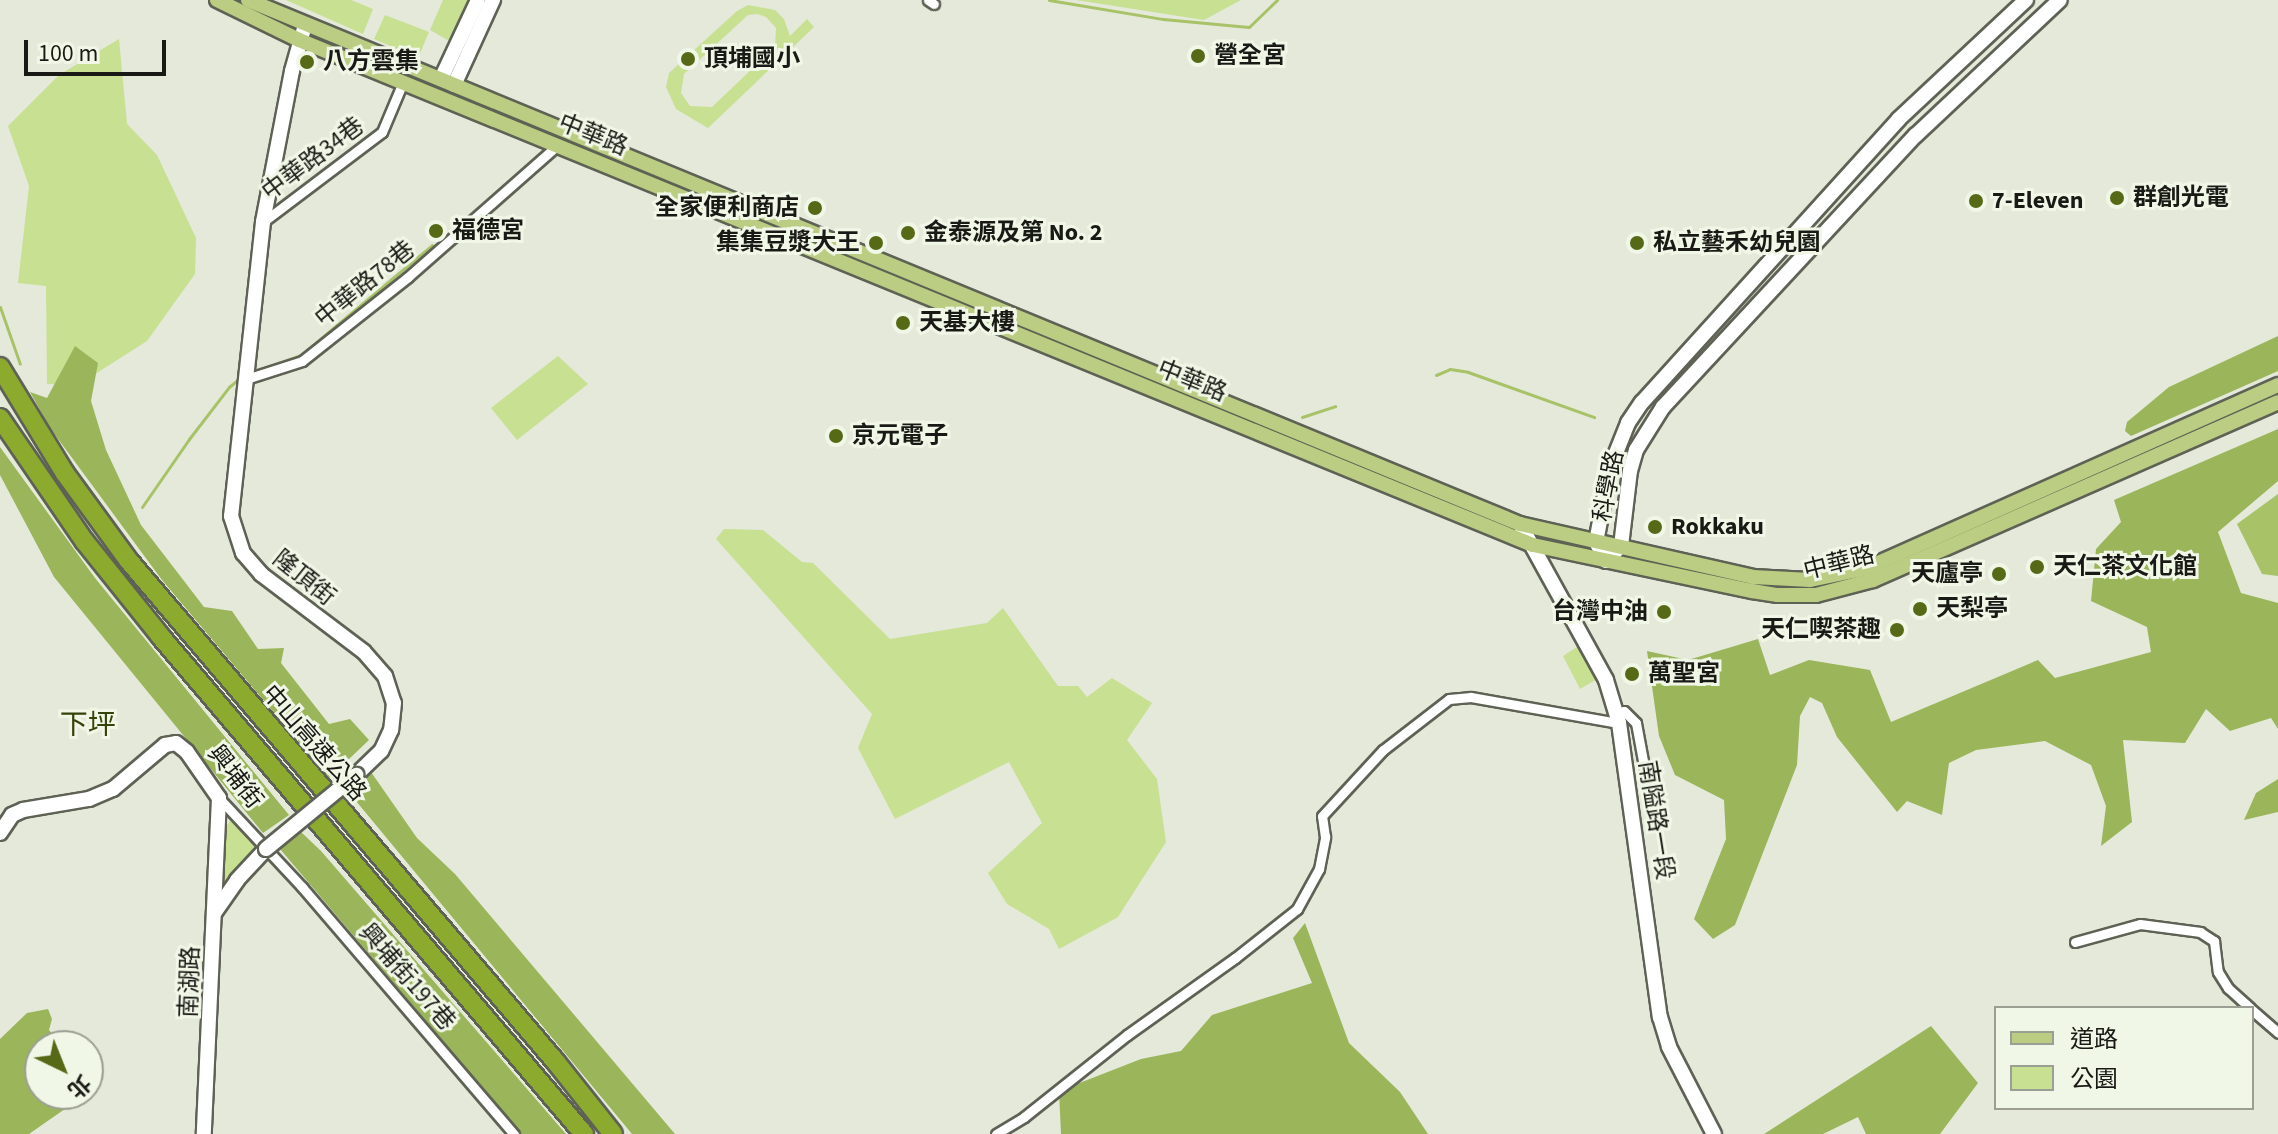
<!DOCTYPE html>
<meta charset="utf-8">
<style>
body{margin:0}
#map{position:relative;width:2278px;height:1134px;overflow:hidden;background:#e4e9da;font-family:"Source Sans 3","Noto Sans TC",sans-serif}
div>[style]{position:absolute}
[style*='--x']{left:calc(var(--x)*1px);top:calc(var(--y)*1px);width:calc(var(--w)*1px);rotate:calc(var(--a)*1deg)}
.green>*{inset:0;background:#c8e091}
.forest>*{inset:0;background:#9bb55b}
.water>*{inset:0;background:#a8c268}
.stream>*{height:3px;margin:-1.5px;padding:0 1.5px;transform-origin:1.5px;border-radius:1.5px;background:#a8c268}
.roads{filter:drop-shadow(2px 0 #5e6255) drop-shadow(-2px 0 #5e6255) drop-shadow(0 2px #5e6255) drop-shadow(0 -2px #5e6255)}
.street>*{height:9px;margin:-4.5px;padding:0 4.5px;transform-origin:4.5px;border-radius:4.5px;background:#fff}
.secondary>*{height:14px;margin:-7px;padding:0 7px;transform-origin:7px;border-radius:7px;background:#fff}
.primary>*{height:14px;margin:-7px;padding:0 7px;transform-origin:7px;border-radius:7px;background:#bacd82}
.highway>*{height:18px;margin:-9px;padding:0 9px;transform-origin:9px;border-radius:9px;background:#8cab2e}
.bridges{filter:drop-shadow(2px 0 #5e6255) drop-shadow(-2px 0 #5e6255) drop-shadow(0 2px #5e6255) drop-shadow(0 -2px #5e6255)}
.secondary-bridge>*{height:14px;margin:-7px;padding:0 7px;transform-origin:7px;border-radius:7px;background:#fff}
.dots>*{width:22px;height:22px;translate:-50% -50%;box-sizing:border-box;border:4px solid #f1f7e7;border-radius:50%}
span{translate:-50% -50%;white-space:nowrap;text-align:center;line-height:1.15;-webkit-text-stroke:6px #f1f7e7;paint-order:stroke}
.poi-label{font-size:24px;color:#191a15;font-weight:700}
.left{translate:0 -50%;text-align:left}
.right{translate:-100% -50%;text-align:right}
.street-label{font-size:24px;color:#191a15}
.quarter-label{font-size:28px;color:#354209}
.legend{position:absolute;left:1994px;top:1006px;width:260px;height:104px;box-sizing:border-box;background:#f1f7e7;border:2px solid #9b9f93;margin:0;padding:10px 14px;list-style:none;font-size:24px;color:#191a15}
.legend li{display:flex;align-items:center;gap:16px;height:40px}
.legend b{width:40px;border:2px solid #9b9f93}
.north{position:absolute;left:24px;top:1030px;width:80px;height:80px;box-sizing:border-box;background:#f1f7e7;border:2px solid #9b9f93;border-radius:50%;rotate:137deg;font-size:22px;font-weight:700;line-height:32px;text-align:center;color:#191a15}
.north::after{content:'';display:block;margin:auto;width:28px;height:36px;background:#556916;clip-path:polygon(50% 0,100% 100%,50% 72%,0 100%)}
.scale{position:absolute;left:24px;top:40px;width:142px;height:36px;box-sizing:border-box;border:4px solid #191a15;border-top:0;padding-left:10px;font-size:24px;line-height:28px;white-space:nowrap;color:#191a15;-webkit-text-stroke:6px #f1f7e7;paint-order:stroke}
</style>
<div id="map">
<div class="green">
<div style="clip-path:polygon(286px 0,351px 0,373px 9px,363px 34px)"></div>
<div style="clip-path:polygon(443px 0,472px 0,453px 43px,430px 30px)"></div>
<div style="clip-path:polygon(1076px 0,1241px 0,1204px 20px)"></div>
<div style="clip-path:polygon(evenodd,748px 5px,775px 10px,784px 19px,790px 36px,807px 19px,814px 27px,708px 128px,676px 109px,666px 87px,669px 73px,737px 11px,748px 5px,757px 14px,766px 17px,776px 28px,775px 47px,712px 107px,690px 106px,681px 93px,684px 74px,748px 15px,757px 14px)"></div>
<div style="clip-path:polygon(385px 15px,429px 32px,418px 58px,374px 39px)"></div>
<div style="clip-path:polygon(119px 39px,127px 124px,157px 155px,196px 238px,195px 274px,147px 341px,78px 385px,47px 384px,46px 286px,18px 283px,29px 186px,8px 126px,59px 75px)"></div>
<div style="clip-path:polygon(558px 356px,588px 384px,517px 440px,491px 408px)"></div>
<div style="clip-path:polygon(724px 529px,763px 530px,802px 562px,813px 563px,890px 639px,987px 623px,1003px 608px,1058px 686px,1078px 686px,1087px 697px,1112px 678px,1152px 703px,1127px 740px,1157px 779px,1166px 842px,1118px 917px,1059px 949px,1049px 929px,1007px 904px,988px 873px,1042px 823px,1009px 762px,895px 819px,858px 748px,872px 714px,716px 539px)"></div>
<div style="clip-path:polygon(1580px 645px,1599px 678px,1580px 689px,1563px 656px)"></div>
<div style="clip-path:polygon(231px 820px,258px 846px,228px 881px,223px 882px,220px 879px,227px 825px)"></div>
</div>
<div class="forest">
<div style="clip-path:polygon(2278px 336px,2278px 371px,2131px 436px,2125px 431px,2127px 422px,2169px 387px)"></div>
<div style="clip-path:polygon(75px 346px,98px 363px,91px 401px,106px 450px,141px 525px,204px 607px,232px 611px,258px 649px,284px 648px,281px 663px,329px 724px,350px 719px,369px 740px,329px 778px,162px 580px,50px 428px,30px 392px,47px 398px)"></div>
<div style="clip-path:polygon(2278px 429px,2278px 481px,2218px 532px,2241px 593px,2278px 603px,2278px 729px,2271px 718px,2230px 731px,2206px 709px,2185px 743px,2123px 740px,2132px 822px,2101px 846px,2106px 806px,2091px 765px,2045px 741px,1976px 750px,1949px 763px,1942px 815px,1907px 801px,1897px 812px,1837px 737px,1822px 703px,1810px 697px,1800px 716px,1797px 765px,1735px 925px,1713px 939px,1694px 919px,1726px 839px,1724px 800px,1675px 775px,1659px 736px,1647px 651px,1688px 660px,1758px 639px,1770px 675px,1809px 660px,1870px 670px,1891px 722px,2038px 660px,2055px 678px,2151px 652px,2147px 627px,2091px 601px,2096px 549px,2121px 522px,2114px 500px)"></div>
<div style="clip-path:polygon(0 447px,95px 578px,289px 815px,263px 833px,54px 577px,0 475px)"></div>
<div style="clip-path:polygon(371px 772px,417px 838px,455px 874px,675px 1134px,632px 1134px,346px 789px)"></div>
<div style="clip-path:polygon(2278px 779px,2278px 812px,2244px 820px,2256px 793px)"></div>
<div style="clip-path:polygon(300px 831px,321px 851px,566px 1134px,522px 1134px,280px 849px)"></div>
<div style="clip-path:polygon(1305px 923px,1349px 1043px,1400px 1092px,1428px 1134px,1061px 1134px,1059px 1091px,1141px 1059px,1181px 1051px,1212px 1015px,1312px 983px,1293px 938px)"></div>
<div style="clip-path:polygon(48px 1009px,52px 1019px,49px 1030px,62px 1046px,40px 1046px,40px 1094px,77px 1094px,72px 1104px,29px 1134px,0 1134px,0 1039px,27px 1013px)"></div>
<div style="clip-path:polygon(1931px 1026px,1978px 1083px,1940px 1134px,1866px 1134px,1858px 1117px,1823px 1134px,1764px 1134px)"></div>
</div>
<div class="water">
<div style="clip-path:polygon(2278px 494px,2278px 576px,2262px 574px,2237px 524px)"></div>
</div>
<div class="stream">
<div style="--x:1049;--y:0;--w:116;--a:9.5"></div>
<div style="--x:1163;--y:19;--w:86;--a:5.3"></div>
<div style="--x:1249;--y:27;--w:39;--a:-44"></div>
<div style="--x:0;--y:307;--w:60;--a:70.7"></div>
<div style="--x:252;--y:372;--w:52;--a:-19.1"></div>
<div style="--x:301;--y:355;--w:171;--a:-40"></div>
<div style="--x:1436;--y:375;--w:15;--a:-23"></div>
<div style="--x:1450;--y:369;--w:18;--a:9"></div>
<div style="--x:1468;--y:372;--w:134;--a:19.7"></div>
<div style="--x:1302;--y:417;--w:35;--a:-18"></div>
<div style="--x:142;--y:507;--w:83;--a:-55.3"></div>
<div style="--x:189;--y:439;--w:66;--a:-52.4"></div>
<div style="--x:229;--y:387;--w:16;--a:-40"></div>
</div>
<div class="roads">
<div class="street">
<div style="--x:928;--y:0;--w:7;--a:34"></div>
<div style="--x:263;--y:222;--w:149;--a:-37.1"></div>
<div style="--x:382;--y:132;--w:54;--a:-67.2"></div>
<div style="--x:246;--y:379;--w:59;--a:-17.8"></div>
<div style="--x:302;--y:361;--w:135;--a:-38.4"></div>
<div style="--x:408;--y:277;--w:201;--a:-41.4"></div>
<div style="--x:1616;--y:713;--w:8;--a:-14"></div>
<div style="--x:1624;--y:711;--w:17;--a:45"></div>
<div style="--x:1636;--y:723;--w:94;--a:79.5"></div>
<div style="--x:219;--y:798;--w:122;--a:47"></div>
<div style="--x:302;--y:887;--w:326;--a:49.4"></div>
<div style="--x:2075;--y:942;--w:67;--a:-15.5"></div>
<div style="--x:2140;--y:924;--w:61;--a:7.6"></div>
<div style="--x:2200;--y:932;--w:17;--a:33"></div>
<div style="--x:2214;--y:941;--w:31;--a:83"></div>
<div style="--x:2218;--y:972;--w:19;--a:58"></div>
<div style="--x:2228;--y:988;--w:30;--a:42"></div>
<div style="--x:2252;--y:1010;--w:35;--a:41"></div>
<div style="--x:996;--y:1134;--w:33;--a:-31"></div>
<div style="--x:1024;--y:1117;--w:132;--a:-38.5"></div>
<div style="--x:1127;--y:1035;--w:133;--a:-35.5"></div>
<div style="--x:1235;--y:958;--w:79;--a:-38.3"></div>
<div style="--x:1297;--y:909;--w:46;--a:-61.2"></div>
<div style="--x:1319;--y:869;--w:33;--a:-79"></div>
<div style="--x:1325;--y:837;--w:21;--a:-98"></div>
<div style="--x:1322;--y:816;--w:90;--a:-47.3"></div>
<div style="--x:1383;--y:750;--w:83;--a:-37.7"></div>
<div style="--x:1449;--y:699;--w:22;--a:-5"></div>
<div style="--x:1471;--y:697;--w:150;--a:10"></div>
</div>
<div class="secondary">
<div style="--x:2026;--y:0;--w:174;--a:136.9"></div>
<div style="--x:1899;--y:119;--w:382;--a:132.2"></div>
<div style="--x:1642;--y:402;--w:25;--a:124"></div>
<div style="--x:1628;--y:423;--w:48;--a:111.8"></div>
<div style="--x:1610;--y:468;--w:75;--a:100.7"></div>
<div style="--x:1596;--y:542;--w:21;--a:62"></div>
<div style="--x:1606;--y:561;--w:21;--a:-45"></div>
<div style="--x:1621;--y:546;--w:76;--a:-83.2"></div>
<div style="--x:1630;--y:471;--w:22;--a:-74"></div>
<div style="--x:1636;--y:450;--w:51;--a:-57.9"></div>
<div style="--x:1663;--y:407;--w:371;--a:-47.1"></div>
<div style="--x:1916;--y:135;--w:197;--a:-43.2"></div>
<div style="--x:305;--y:25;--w:48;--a:105.8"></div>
<div style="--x:292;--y:71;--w:154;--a:100.9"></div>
<div style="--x:263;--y:222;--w:296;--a:96.2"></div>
<div style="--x:231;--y:516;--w:39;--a:72"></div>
<div style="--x:243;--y:553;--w:28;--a:49"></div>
<div style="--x:261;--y:574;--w:129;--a:37.1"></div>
<div style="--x:364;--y:652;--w:32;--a:49"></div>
<div style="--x:385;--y:676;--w:28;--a:72"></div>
<div style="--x:394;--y:703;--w:27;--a:96"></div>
<div style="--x:391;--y:730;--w:23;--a:115"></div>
<div style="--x:381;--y:751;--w:35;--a:136"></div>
<div style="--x:441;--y:79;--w:87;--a:-64.9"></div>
<div style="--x:454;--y:85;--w:94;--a:-65.4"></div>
<div style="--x:1520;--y:524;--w:178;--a:61.1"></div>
<div style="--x:1606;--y:680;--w:45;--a:73.2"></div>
<div style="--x:1619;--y:723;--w:297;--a:82.1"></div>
<div style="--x:1660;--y:1017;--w:31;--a:73"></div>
<div style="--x:1669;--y:1047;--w:98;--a:62.7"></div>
<div style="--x:0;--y:833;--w:22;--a:-56"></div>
<div style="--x:12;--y:815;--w:12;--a:-24"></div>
<div style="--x:23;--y:810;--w:67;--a:-9.5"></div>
<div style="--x:89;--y:799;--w:26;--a:-23"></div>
<div style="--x:113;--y:789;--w:68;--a:-40.2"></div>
<div style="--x:165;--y:745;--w:11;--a:-10"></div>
<div style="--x:176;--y:743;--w:14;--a:39"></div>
<div style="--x:187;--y:752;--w:56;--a:55.2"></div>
<div style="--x:219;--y:798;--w:336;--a:92.6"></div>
<div style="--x:215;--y:912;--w:39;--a:-55"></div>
<div style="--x:237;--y:880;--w:42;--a:-46.9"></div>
</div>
<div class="primary">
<div style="--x:217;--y:0;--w:91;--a:26"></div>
<div style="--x:299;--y:40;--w:1333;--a:22.26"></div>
<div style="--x:1533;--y:545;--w:224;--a:11.9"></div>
<div style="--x:1752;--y:591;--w:26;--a:9"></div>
<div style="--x:1778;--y:595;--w:38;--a:0"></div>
<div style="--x:1816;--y:595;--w:59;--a:-14.7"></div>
<div style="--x:1873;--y:580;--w:442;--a:-23.7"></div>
<div style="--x:248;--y:0;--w:1376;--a:22.39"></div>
<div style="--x:1520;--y:524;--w:239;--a:12.8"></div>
<div style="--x:1753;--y:577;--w:57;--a:3"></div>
<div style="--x:1810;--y:580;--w:58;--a:-11.9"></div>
<div style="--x:1867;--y:568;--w:450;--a:-24"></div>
</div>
<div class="highway">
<div style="--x:0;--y:367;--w:123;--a:58.6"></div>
<div style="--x:64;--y:472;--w:110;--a:53.9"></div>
<div style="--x:129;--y:561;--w:657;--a:49.57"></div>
<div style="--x:555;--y:1061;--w:93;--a:51.5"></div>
<div style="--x:0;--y:418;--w:150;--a:55.6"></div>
<div style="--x:85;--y:542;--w:122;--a:51.3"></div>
<div style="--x:161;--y:637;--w:653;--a:49.6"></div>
</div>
</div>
<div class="bridges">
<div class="secondary-bridge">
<div style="--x:266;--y:849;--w:117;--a:-39.4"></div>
</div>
</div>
<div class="dots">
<div style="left:1198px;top:56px;background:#556916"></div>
<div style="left:688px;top:59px;background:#556916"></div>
<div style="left:307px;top:62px;background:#556916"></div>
<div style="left:2117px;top:198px;background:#556916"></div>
<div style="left:1976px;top:201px;background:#556916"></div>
<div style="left:815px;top:208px;background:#556916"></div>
<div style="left:436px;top:231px;background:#556916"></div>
<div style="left:908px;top:233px;background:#556916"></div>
<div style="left:876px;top:243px;background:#556916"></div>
<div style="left:1637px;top:243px;background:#556916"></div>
<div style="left:903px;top:323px;background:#556916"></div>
<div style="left:836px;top:436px;background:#556916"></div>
<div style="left:1655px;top:527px;background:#556916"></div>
<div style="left:2037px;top:567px;background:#556916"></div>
<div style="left:1999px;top:574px;background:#556916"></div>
<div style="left:1920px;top:609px;background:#556916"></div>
<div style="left:1664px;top:612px;background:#556916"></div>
<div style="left:1897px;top:630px;background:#556916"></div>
<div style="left:1632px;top:674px;background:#556916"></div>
</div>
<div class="poi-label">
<span class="left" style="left:1214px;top:56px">營全宮</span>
<span class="left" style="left:704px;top:59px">頂埔國小</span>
<span class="left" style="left:323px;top:62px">八方雲集</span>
<span class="left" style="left:2133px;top:198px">群創光電</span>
<span class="left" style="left:1992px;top:201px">7-Eleven</span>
<span class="right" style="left:799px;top:208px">全家便利商店</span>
<span class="left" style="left:452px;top:231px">福德宮</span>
<span class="left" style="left:924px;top:233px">金泰源及第 No. 2</span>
<span class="right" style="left:860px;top:243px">集集豆漿大王</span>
<span class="left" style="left:1653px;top:243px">私立藝禾幼兒園</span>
<span class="left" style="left:919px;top:323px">天基大樓</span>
<span class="left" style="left:852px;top:436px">京元電子</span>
<span class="left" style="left:1671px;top:527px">Rokkaku</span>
<span class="left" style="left:2053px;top:567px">天仁茶文化館</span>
<span class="right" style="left:1983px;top:574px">天廬亭</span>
<span class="left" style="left:1936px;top:609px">天梨亭</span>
<span class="right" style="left:1648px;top:612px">台灣中油</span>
<span class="right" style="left:1881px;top:630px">天仁喫茶趣</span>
<span class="left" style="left:1648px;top:674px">萬聖宮</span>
</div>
<div class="street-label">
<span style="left:593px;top:135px;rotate:22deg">中華路</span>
<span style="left:313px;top:159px;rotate:-37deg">中華路34巷</span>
<span style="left:365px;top:284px;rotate:-39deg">中華路78巷</span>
<span style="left:1192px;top:381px;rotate:22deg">中華路</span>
<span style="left:1609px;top:486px;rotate:-79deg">科學路</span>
<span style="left:1839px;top:563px;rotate:-14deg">中華路</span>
<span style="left:304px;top:578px;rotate:39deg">隆頂街</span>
<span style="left:314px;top:743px;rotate:49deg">中山高速公路</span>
<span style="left:235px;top:777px;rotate:52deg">興埔街</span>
<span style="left:1656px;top:820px;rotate:81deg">南隘路一段</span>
<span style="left:407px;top:977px;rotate:49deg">興埔街197巷</span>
<span style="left:190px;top:982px;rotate:-88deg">南湖路</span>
</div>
<div class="quarter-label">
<span style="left:88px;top:725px">下坪</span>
</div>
<ul class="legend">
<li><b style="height:10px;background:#bacd82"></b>道路</li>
<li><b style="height:22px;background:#c8e091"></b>公園</li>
</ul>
<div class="north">北</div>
<div class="scale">100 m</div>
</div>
